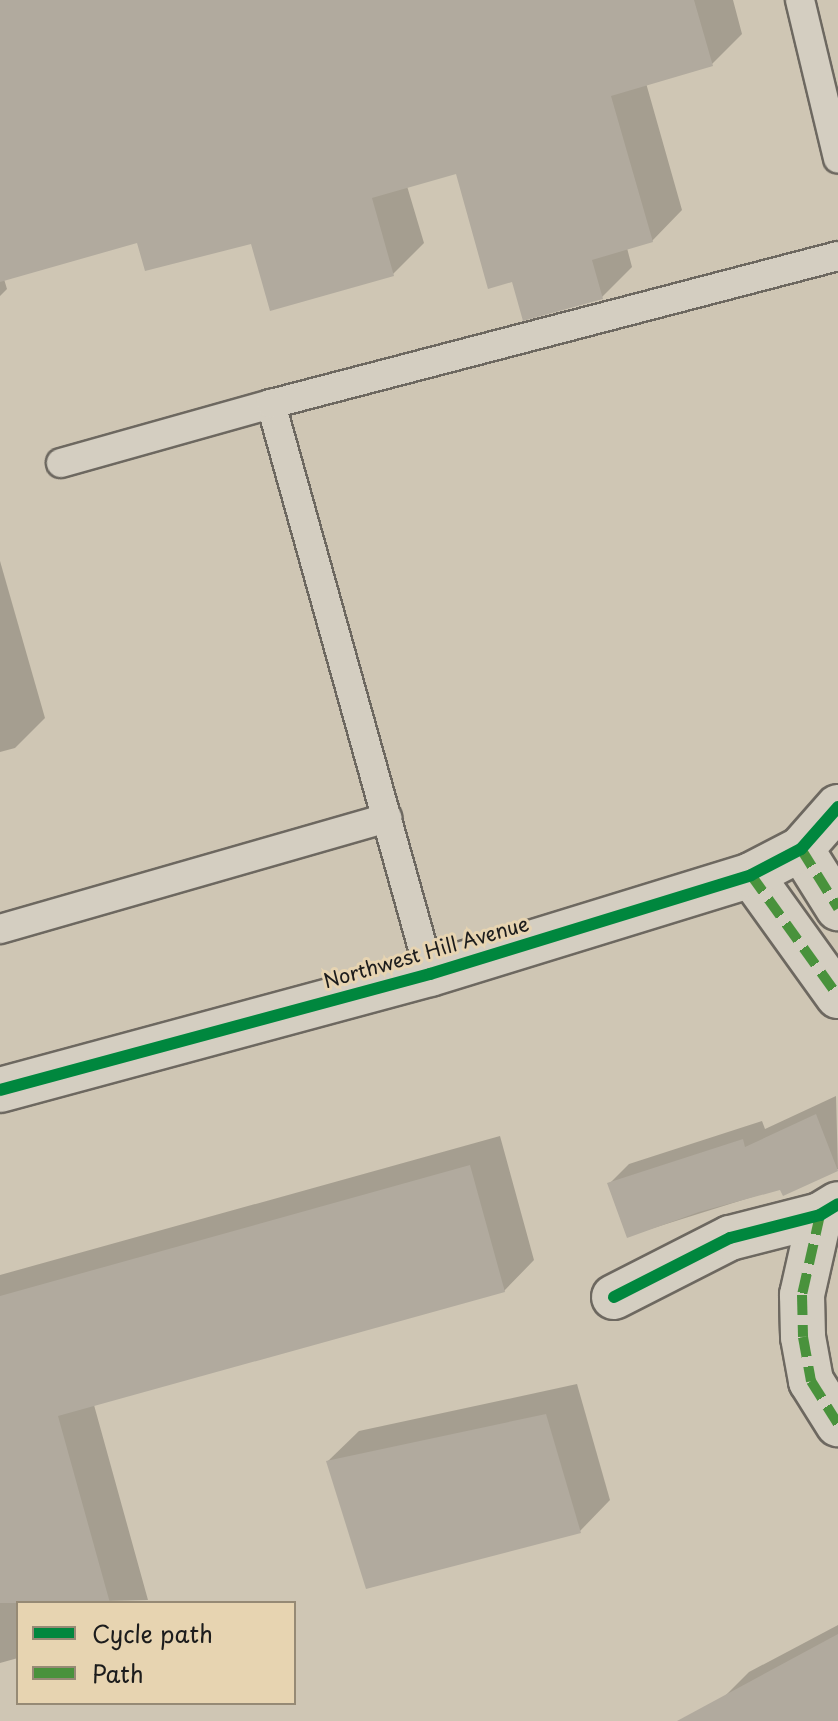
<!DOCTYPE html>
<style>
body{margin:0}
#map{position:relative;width:838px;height:1721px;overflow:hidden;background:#cfc6b4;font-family:"Playpen Sans",sans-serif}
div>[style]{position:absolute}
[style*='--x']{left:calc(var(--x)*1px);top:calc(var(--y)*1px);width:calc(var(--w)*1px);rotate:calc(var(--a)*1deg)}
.shadow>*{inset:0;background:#0003}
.building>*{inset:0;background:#b1aa9e}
.roads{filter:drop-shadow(2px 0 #6d6860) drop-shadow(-2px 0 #6d6860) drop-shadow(0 2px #6d6860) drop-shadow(0 -2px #6d6860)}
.service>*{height:28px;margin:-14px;padding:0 14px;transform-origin:14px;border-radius:14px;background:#d4cec1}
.minor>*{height:44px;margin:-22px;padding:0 22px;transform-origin:22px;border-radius:22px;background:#d4cec1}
.quiet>*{height:10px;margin-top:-5px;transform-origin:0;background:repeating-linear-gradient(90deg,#49923c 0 20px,transparent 0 30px)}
.cycleway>*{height:12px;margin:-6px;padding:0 6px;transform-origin:6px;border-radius:6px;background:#00873e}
span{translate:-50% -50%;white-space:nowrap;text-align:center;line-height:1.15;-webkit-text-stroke:6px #e7d4b1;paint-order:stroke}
.street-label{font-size:20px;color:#1c1c1c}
.legend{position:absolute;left:16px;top:1601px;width:280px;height:104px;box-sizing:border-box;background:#e7d4b1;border:2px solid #968a75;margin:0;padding:10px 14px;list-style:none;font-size:24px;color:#1c1c1c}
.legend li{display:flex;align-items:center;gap:16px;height:40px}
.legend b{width:40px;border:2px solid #968a75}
</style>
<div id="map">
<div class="shadow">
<div style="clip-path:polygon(0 0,733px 0,742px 34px,712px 64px,646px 83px,682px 210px,652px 241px,627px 248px,632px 267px,602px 297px,514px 279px,457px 172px,407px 186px,424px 243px,393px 274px,252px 241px,138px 240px,4px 279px,7px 289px,0 296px)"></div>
<div style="clip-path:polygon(0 561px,45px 718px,15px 748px,0 752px)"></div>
<div style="clip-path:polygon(836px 1096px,838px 1169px,784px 1193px,781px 1188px,628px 1236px,609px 1184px,629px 1164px,762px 1121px,765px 1129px)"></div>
<div style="clip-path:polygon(500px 1136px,534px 1260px,504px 1291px,94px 1405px,148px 1600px,18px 1603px,18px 1658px,0 1663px,0 1275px)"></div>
<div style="clip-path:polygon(577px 1384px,610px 1500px,580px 1531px,328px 1461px,359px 1431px)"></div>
<div style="clip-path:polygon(838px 1625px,838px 1721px,737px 1721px,724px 1697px,749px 1672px)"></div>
</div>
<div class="building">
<div style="clip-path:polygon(0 0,694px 0,713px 66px,611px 96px,653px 242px,592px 260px,603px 299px,523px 321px,512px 282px,488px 289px,456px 174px,372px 198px,394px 276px,270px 311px,251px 244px,145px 271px,137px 243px,0 282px)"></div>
<div style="clip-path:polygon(816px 1114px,838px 1171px,783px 1196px,780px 1190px,699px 1212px,627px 1238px,607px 1183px,743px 1139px,745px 1147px)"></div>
<div style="clip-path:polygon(470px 1165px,505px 1292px,58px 1416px,110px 1603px,0 1603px,0 1296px)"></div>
<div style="clip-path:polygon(546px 1414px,581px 1533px,366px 1589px,326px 1461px)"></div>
<div style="clip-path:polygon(838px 1634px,838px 1721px,677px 1721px)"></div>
</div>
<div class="roads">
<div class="service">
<div style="--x:800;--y:0;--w:163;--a:76.5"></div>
<div style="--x:61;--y:463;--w:218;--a:-15.7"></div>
<div style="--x:0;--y:929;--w:403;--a:-16"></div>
<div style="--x:430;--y:974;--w:592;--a:-105.59"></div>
<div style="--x:271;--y:404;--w:586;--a:-14.63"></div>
</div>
<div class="minor">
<div style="--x:801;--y:849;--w:70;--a:57.9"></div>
<div style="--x:751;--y:875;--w:149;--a:54.3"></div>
<div style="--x:0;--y:1090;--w:445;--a:-15.1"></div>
<div style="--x:430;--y:974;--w:336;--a:-17.1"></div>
<div style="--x:751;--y:875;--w:56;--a:-27.5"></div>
<div style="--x:801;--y:849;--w:56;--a:-48.6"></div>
<div style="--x:820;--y:1215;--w:82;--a:102.7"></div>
<div style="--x:802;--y:1295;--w:42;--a:88.6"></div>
<div style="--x:803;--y:1337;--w:45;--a:79.7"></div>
<div style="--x:811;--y:1381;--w:51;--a:57.9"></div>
<div style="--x:614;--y:1297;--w:130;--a:-27"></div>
<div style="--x:730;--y:1238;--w:93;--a:-14.3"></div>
<div style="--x:820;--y:1215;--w:21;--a:-31"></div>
</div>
</div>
<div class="quiet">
<div style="--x:801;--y:849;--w:70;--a:57.9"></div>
<div style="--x:751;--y:875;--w:149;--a:54.3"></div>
<div style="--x:820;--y:1215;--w:82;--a:102.7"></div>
<div style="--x:802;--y:1295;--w:42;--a:88.6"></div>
<div style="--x:803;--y:1337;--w:45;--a:79.7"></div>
<div style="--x:811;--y:1381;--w:51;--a:57.9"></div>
</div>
<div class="cycleway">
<div style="--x:0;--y:1090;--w:445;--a:-15.1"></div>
<div style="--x:430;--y:974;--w:336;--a:-17.1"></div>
<div style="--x:751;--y:875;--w:56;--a:-27.5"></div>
<div style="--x:801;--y:849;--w:56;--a:-48.6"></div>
<div style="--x:614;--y:1297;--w:130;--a:-27"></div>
<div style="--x:730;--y:1238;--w:93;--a:-14.3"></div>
<div style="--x:820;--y:1215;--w:21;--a:-31"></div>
</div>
<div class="street-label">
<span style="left:426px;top:952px;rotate:-16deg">Northwest Hill Avenue</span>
</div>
<ul class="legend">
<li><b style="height:10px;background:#00873e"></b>Cycle path</li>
<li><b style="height:10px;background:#49923c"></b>Path</li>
</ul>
</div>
